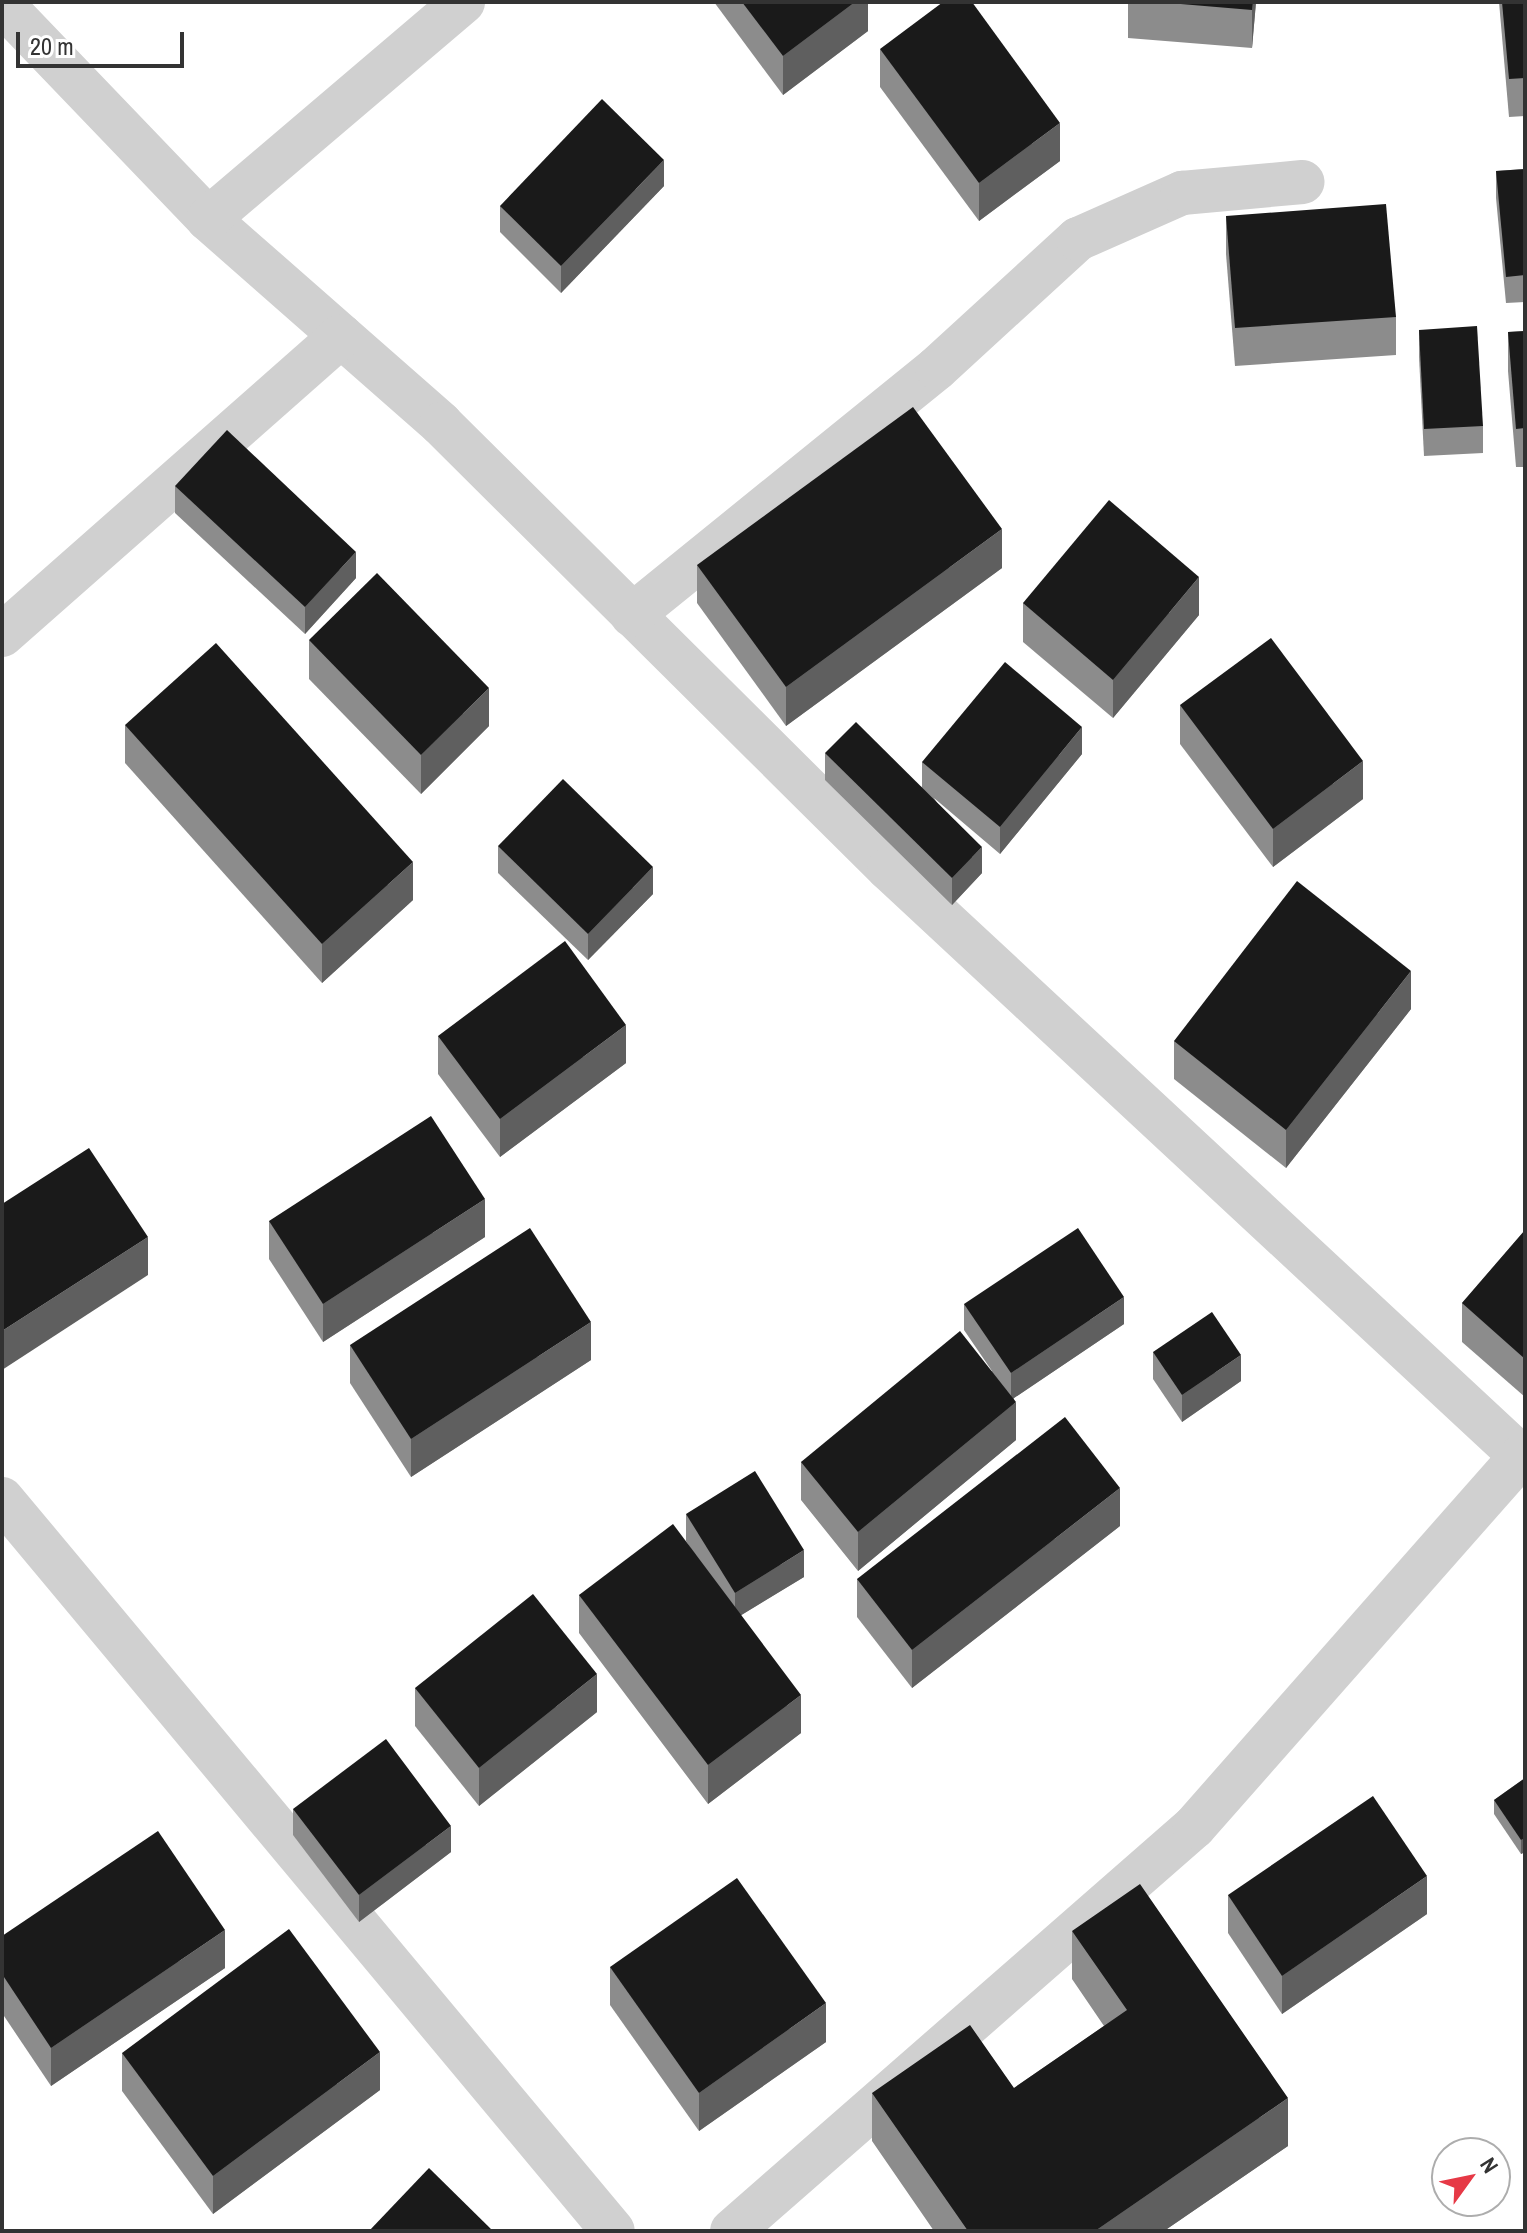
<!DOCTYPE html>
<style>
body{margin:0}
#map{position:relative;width:1527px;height:2233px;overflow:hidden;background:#fff;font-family:"Archivo Narrow",sans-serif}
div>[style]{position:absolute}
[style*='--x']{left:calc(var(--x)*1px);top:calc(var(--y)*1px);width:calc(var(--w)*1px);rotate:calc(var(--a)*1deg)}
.minor>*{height:44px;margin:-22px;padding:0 22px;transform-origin:22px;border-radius:22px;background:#d0d0d0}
.wall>*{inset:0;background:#8c8c8c}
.shaded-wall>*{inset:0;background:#5f5f5f}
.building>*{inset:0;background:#1a1a1a}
span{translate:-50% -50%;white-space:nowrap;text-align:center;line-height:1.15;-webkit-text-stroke:8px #fff;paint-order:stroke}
.frame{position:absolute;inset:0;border:4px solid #333;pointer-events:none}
.north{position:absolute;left:1431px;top:2137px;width:80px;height:80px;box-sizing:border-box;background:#fff;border:2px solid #adadad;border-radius:50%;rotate:57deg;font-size:22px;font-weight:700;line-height:32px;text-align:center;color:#333}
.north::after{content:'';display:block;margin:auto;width:28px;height:36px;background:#e63946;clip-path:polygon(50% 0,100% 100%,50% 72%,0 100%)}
.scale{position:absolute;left:16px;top:32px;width:168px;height:36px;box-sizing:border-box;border:4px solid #333;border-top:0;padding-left:10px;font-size:24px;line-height:28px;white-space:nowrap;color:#333;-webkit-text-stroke:6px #fff;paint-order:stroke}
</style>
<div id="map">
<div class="minor">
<div style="--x:2;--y:4;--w:298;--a:46.2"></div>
<div style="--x:208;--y:219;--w:310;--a:41.3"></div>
<div style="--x:441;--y:424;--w:631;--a:44.81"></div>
<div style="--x:889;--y:869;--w:868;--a:42.9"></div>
<div style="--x:208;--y:219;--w:335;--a:-40.4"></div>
<div style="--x:632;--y:615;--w:392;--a:-39"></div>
<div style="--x:937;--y:368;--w:191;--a:-42.5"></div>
<div style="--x:1078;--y:239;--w:114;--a:-23.9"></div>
<div style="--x:1182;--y:193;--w:121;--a:-5.2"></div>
<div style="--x:2;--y:635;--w:452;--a:-41.4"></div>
<div style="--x:2;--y:1499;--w:953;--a:50.15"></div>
<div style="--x:732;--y:2231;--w:614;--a:-41.17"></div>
<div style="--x:1194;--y:1827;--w:495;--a:-48.6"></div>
</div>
<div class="wall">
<div style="clip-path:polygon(714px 2px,868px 2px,868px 31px,783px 95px)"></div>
<div style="clip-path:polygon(1128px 2px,1256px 2px,1252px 48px,1128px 38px)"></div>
<div style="clip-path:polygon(1499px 2px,1525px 2px,1525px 116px,1509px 117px)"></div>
<div style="clip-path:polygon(880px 49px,1060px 161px,979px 221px,880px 87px)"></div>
<div style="clip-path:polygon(1525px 169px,1525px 302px,1506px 303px,1496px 198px,1496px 171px)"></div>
<div style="clip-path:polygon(664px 186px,561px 293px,500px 232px,500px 206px)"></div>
<div style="clip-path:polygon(1226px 216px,1396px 317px,1396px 355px,1235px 366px,1226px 254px)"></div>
<div style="clip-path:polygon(1419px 330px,1483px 426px,1483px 453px,1424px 456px,1419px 357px)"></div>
<div style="clip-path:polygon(1525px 331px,1525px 467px,1516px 467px,1508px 371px,1508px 332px)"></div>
<div style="clip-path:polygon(175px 486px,356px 578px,305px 634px,175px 513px)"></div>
<div style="clip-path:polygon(697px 565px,1002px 568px,786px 726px,697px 603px)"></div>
<div style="clip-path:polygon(1023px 603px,1199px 615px,1113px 718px,1023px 642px)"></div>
<div style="clip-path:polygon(309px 640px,489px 726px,421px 794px,309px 679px)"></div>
<div style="clip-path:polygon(1180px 705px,1363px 799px,1273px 867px,1180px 744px)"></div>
<div style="clip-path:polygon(125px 725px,413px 900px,322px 983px,125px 763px)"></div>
<div style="clip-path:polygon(825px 753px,922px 787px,922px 762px,1082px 754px,1000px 854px,934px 798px,982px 873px,952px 905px,825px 780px)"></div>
<div style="clip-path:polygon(498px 846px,653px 894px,588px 960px,498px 873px)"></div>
<div style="clip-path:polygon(1411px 1009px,1286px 1168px,1174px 1079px,1174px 1041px)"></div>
<div style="clip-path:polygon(438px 1036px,626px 1063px,500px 1157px,438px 1074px)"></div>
<div style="clip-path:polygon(269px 1221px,485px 1237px,323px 1342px,269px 1259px)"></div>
<div style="clip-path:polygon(1525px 1230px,1525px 1397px,1462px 1342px,1462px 1303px)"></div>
<div style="clip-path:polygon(964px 1304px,1124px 1324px,1014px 1398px,1016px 1440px,858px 1571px,801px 1500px,801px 1462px,992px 1371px,964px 1330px)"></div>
<div style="clip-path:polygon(350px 1345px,591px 1360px,411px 1477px,350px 1383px)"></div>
<div style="clip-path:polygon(1153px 1352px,1241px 1381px,1182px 1422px,1153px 1379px)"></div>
<div style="clip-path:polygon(686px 1514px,804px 1577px,741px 1615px,801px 1733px,708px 1804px,579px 1633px,579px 1595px,691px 1549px,686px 1541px)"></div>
<div style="clip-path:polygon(1120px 1526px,912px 1688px,857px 1617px,857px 1579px)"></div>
<div style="clip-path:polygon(415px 1688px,597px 1712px,479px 1806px,415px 1726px)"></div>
<div style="clip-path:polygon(1525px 1778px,1525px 1852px,1521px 1854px,1494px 1814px,1494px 1800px)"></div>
<div style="clip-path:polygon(293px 1809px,451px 1852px,359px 1922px,293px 1835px)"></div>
<div style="clip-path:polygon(1228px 1895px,1427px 1914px,1282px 2014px,1228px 1933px)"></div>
<div style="clip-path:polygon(1072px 1931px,1288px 2146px,1164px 2231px,934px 2231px,872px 2141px,872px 2093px,1014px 2088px,1104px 2026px,1072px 1979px)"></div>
<div style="clip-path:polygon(2px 1936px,225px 1968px,51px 2086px,2px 2013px)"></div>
<div style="clip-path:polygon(610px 1967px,826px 2042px,699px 2131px,610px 2005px)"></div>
<div style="clip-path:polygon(122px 2053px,380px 2090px,213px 2214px,122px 2091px)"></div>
</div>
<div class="shaded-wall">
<div style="clip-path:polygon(855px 2px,868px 2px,868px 31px,783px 95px,783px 56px)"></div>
<div style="clip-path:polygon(1253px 2px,1256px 2px,1252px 48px,1252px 10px)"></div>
<div style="clip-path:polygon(1060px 123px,1060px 161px,979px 221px,979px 183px)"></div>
<div style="clip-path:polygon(664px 160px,664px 186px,561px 293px,561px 266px)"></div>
<div style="clip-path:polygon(1002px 529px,1002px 568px,786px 726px,786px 687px)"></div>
<div style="clip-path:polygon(356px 552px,356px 578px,305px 634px,305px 607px)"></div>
<div style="clip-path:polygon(1199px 577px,1199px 615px,1113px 718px,1113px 680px)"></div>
<div style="clip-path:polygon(489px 688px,489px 726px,421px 794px,421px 755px)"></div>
<div style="clip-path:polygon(1082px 727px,1082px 754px,1000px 854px,1000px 827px)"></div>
<div style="clip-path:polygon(1363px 761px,1363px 799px,1273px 867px,1273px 829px)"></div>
<div style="clip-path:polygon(982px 847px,982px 873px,952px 905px,952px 878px)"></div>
<div style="clip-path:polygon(413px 862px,413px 900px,322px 983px,322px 944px)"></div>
<div style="clip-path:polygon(653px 867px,653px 894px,588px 960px,588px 934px)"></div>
<div style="clip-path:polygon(1411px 971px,1411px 1009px,1286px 1168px,1286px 1130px)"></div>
<div style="clip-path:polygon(626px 1025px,626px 1063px,500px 1157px,500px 1119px)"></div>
<div style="clip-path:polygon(485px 1199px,485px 1237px,323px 1342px,323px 1304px)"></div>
<div style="clip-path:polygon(148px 1237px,148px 1275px,2px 1370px,2px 1331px)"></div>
<div style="clip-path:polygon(1124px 1297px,1124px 1324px,1011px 1400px,1011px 1373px)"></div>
<div style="clip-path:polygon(591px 1322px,591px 1360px,411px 1477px,411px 1439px)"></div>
<div style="clip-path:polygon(1241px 1355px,1241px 1381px,1182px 1422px,1182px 1395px)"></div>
<div style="clip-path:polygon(1016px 1402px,1016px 1440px,858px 1571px,858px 1532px)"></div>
<div style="clip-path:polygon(1120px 1488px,1120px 1526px,912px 1688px,912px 1650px)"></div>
<div style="clip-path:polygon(804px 1550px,804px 1577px,735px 1619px,735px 1593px)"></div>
<div style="clip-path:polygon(597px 1674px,597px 1712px,479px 1806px,479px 1768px)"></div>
<div style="clip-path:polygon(801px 1695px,801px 1733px,708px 1804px,708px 1765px)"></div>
<div style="clip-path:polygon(451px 1826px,451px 1852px,359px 1922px,359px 1895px)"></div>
<div style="clip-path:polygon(1525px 1838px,1525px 1852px,1521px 1854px,1521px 1840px)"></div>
<div style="clip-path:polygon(1427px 1876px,1427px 1914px,1282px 2014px,1282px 1976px)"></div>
<div style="clip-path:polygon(225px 1930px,225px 1968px,51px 2086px,51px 2048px)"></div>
<div style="clip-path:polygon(826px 2003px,826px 2042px,699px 2131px,699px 2093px)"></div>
<div style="clip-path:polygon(380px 2052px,380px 2090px,213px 2214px,213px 2176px)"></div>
<div style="clip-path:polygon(1288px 2098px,1288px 2146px,1164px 2231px,1095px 2231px)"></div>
</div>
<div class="building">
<div style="clip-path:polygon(742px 2px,855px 2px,783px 56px)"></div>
<div style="clip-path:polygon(943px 2px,972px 2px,1060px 123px,979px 183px,880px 49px)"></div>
<div style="clip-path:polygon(1157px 2px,1253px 2px,1252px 10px)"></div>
<div style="clip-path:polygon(1502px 2px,1525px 2px,1525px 78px,1509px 79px)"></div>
<div style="clip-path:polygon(602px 99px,664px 160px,561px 266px,500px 206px)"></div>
<div style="clip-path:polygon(1525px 169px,1525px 275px,1506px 277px,1496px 171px)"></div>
<div style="clip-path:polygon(1386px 204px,1396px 317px,1235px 328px,1226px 216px)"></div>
<div style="clip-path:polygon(1477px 326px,1483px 426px,1424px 429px,1419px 330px)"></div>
<div style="clip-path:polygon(1525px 331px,1525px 428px,1516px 429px,1508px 332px)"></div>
<div style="clip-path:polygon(913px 407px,1002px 529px,786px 687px,697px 565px)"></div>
<div style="clip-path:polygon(227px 430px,356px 552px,305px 607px,175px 486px)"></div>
<div style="clip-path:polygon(1109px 500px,1199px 577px,1113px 680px,1023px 603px)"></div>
<div style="clip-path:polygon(377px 573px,489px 688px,421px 755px,309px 640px)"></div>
<div style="clip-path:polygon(1271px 638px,1363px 761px,1273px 829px,1180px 705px)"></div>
<div style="clip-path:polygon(216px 643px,413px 862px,322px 944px,125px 725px)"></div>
<div style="clip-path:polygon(1005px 662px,1082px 727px,1000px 827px,922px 762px)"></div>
<div style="clip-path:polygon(856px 722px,982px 847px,952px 878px,825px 753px)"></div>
<div style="clip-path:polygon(563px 779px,653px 867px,588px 934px,498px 846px)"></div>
<div style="clip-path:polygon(1297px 881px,1411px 971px,1286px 1130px,1174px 1041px)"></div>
<div style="clip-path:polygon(565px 941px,626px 1025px,500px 1119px,438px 1036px)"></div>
<div style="clip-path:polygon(431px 1116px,485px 1199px,323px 1304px,269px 1221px)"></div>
<div style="clip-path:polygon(89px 1148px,148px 1237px,2px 1331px,2px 1204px)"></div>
<div style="clip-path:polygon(530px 1228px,591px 1322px,411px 1439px,350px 1345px)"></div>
<div style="clip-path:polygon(1078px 1228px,1124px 1297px,1011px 1373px,964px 1304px)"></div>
<div style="clip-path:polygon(1525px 1230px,1525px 1359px,1462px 1303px)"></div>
<div style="clip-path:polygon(1212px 1312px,1241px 1355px,1182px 1395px,1153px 1352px)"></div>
<div style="clip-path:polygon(960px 1331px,1016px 1402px,858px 1532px,801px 1462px)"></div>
<div style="clip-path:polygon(1065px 1417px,1120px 1488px,912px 1650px,857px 1579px)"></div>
<div style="clip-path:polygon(755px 1471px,804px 1550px,735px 1593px,686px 1514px)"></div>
<div style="clip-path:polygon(673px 1524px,801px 1695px,708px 1765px,579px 1595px)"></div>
<div style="clip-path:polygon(533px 1594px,597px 1674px,479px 1768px,415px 1688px)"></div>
<div style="clip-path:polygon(386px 1739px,451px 1826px,359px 1895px,293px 1809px)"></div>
<div style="clip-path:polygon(1525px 1778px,1525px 1838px,1521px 1840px,1494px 1800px)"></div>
<div style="clip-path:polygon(1373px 1796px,1427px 1876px,1282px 1976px,1228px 1895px)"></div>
<div style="clip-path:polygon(158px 1831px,225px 1930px,51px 2048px,2px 1974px,2px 1936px)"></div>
<div style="clip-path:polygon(737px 1878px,826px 2003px,699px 2093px,610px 1967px)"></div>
<div style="clip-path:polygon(1140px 1884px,1288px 2098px,1095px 2231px,968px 2231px,872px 2093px,970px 2025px,1014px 2088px,1127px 2010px,1072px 1931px)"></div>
<div style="clip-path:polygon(289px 1929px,380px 2052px,213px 2176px,122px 2053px)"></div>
<div style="clip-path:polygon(429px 2168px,493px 2231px,369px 2231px)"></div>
</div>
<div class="frame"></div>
<div class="north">N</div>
<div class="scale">20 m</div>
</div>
